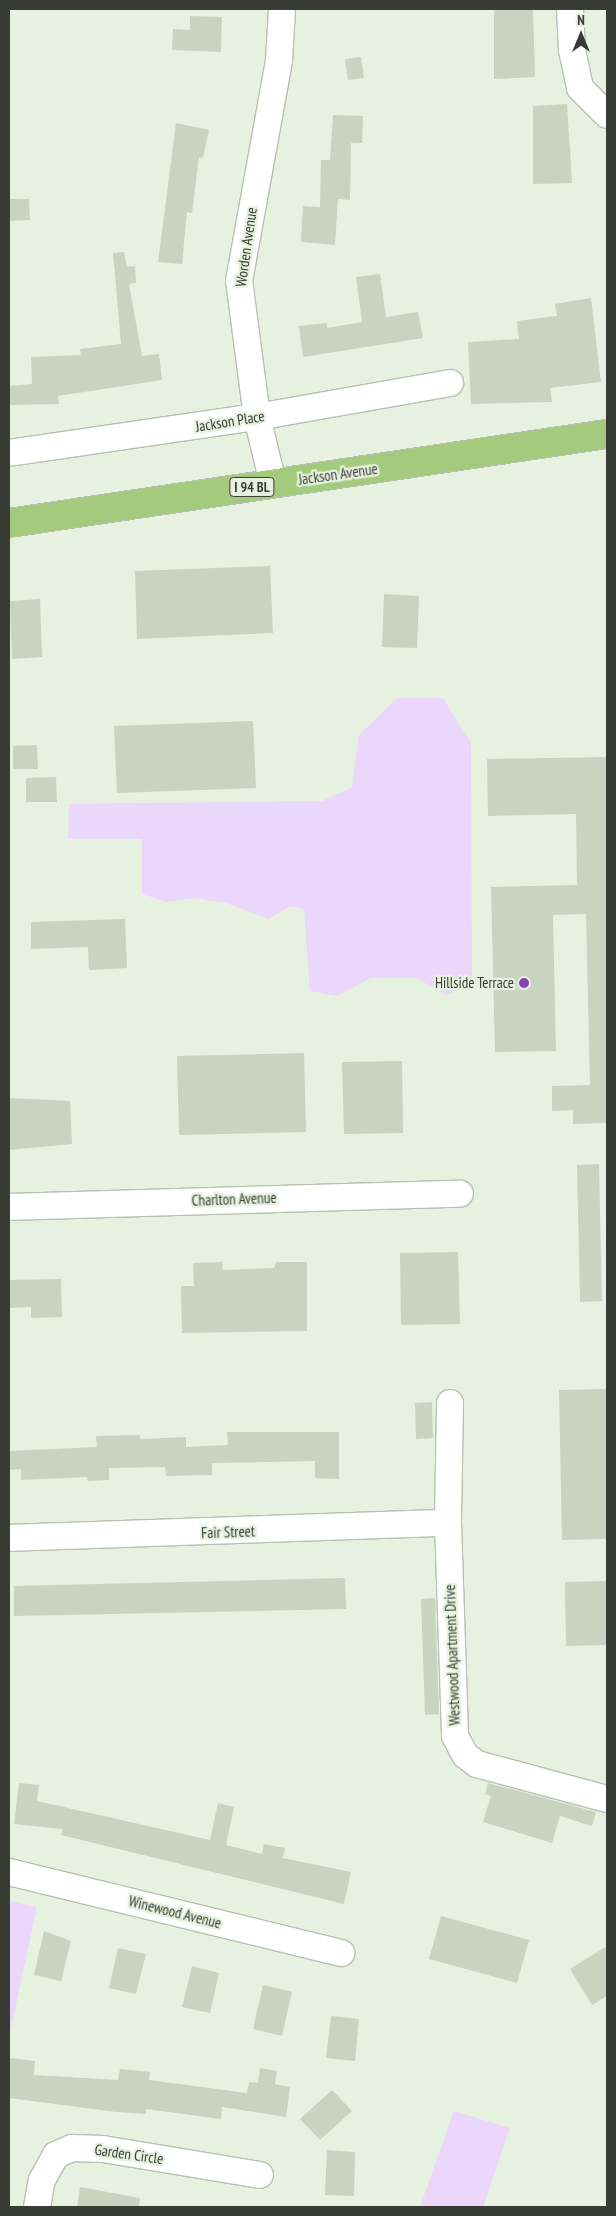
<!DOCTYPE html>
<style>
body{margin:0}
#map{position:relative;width:616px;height:2216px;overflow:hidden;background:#e6f2df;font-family:"PT Sans Narrow",sans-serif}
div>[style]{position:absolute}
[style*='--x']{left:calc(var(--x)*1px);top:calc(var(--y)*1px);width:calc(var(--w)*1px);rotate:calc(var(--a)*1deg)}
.green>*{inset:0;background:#ead7fb}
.building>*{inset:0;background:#c8d3c0}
.roads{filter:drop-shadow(1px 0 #b6c1af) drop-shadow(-1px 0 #b6c1af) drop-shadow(0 1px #b6c1af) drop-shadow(0 -1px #b6c1af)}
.street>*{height:26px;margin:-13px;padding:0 13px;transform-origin:13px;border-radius:13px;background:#fff}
.primary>*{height:28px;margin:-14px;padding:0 14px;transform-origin:14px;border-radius:14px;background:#a3ca7d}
.dots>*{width:14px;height:14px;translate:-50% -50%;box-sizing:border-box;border:2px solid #e6f2df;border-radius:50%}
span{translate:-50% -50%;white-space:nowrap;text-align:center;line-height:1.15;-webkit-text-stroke:4.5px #e6f2df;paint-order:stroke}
.shield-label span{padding:1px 4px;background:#e6f2df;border:1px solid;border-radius:4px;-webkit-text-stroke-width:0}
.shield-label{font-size:14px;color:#383c35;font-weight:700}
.street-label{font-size:15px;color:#383c35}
.poi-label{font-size:15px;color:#383c35}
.right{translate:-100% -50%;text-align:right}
.frame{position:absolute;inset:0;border:10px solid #383c35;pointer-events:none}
.north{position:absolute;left:556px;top:10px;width:50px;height:50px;-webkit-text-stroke:4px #e6f2df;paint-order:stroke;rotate:0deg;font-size:14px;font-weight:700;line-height:20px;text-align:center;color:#383c35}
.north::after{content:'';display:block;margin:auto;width:18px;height:22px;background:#383c35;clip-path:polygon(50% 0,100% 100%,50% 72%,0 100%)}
</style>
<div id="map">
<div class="green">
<div style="clip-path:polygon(397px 698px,443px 698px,471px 743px,472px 983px,446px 995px,416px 978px,371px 978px,337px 996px,310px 991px,304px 909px,290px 906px,269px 919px,226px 903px,194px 898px,167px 902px,142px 894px,142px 839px,68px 839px,69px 804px,322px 801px,352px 787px,359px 735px)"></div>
<div style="clip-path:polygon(9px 1901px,37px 1907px,9px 2037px)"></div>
<div style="clip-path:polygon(454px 2111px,510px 2128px,483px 2207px,420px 2207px)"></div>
</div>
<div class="building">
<div style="clip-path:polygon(494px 9px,533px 9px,535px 77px,494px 79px)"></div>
<div style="clip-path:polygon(190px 16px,222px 17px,221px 52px,172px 50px,173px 29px,190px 30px)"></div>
<div style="clip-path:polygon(361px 57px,364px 78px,348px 80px,345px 59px)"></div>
<div style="clip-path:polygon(567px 104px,572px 183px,533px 184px,533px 106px)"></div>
<div style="clip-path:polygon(333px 115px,363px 116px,362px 143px,351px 143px,350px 200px,338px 199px,335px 245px,301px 242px,303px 206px,320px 207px,321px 160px,330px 160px)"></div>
<div style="clip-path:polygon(176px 123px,209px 130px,203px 158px,199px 157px,192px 213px,187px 212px,182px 264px,158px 262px)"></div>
<div style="clip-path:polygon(9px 199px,29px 199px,30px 220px,9px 221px)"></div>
<div style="clip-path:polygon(124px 252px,127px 267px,135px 266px,136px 283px,129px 284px,142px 356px,159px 354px,162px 380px,58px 396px,59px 404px,9px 405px,9px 386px,32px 384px,31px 357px,81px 355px,80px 349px,121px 344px,113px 253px)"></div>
<div style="clip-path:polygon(380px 274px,386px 317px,418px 312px,423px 338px,303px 357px,299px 326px,327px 323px,327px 328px,362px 322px,356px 277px)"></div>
<div style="clip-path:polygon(591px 298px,601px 382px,550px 388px,552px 402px,471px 404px,468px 342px,519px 339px,517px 321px,557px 316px,555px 304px)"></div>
<div style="clip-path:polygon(270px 566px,273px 633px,137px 639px,135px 571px)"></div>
<div style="clip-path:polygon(384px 594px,419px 596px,417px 648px,382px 647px)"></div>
<div style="clip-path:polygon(40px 599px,42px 657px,12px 659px,10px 601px)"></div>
<div style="clip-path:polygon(253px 721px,256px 788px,117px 793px,114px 726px)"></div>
<div style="clip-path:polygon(37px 745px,38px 769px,13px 769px,13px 746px)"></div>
<div style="clip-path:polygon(607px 757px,607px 1123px,573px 1124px,573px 1110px,552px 1111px,552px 1086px,590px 1085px,586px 914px,553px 915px,556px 1051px,495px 1052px,491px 887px,577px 885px,576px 814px,488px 816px,487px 759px)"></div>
<div style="clip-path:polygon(56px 777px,57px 802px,26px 802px,26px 778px)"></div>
<div style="clip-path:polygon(125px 919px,127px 968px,89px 970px,88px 947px,31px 949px,31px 922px)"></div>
<div style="clip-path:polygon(304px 1053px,306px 1132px,179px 1135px,177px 1056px)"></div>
<div style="clip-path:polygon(402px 1061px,403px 1133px,344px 1134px,342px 1062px)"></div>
<div style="clip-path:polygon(9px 1098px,70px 1101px,72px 1144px,9px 1150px)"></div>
<div style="clip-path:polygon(599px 1164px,602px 1301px,580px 1302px,577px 1165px)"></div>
<div style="clip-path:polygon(458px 1252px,460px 1324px,401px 1325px,400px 1253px)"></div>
<div style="clip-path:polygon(222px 1262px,223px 1270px,274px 1268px,276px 1262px,307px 1262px,307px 1331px,182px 1333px,181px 1286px,194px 1286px,193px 1263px)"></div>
<div style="clip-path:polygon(61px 1279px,62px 1317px,31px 1318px,31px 1307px,9px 1308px,9px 1280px)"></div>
<div style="clip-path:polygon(607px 1389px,607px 1539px,562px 1540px,559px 1390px)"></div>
<div style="clip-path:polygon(432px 1402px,433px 1438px,416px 1439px,415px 1403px)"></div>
<div style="clip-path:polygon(227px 1432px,339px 1432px,339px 1479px,315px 1478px,315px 1461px,212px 1463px,212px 1475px,166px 1476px,165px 1467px,109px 1468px,109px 1480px,88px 1481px,87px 1477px,21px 1480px,21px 1469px,9px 1470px,9px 1451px,97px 1447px,96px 1436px,140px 1435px,140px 1439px,186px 1437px,186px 1447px,228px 1445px)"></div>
<div style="clip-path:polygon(345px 1578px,346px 1609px,14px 1616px,14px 1586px)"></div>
<div style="clip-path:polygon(607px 1581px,607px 1645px,566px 1646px,565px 1582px)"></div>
<div style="clip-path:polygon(435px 1598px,439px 1714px,425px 1715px,421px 1599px)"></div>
<div style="clip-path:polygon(19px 1783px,39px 1785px,37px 1801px,210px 1840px,218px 1803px,234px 1807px,226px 1845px,262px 1854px,264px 1844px,285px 1848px,283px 1858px,351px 1872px,344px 1904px,61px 1835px,63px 1829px,14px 1824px)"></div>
<div style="clip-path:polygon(488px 1783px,596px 1812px,592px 1826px,560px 1816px,552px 1843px,483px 1822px,491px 1796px,485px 1794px)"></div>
<div style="clip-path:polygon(441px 1916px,529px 1940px,517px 1983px,429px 1959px)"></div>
<div style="clip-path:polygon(44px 1931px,71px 1941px,61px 1981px,34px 1975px)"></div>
<div style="clip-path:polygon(607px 1946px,607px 1996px,592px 2005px,570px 1969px)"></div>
<div style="clip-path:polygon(118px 1948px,146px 1954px,136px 1994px,109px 1988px)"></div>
<div style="clip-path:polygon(192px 1966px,219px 1973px,210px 2013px,182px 2007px)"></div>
<div style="clip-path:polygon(263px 1985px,292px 1992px,282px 2036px,253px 2029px)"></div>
<div style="clip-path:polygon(331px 2016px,359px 2019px,355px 2061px,326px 2058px)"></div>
<div style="clip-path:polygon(9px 2058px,35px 2061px,34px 2075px,118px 2080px,120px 2069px,150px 2072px,149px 2080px,247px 2093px,249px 2082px,258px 2083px,260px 2068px,277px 2071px,275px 2084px,290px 2087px,286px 2117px,222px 2107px,221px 2119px,146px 2109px,146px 2114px,116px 2112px,9px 2098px)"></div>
<div style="clip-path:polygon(332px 2090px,352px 2111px,320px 2140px,300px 2119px)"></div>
<div style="clip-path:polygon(327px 2150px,355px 2152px,354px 2196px,325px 2195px)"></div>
<div style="clip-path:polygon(80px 2187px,140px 2198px,139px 2207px,77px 2207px)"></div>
</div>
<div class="roads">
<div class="street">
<div style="--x:570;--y:9;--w:41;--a:87.2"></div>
<div style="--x:572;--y:50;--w:39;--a:78"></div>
<div style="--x:580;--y:88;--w:38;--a:45"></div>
<div style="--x:9;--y:453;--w:251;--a:-8.3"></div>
<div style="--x:257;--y:417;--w:196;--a:-10"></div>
<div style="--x:273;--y:483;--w:68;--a:-103.6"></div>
<div style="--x:257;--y:417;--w:137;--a:-97.5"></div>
<div style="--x:239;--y:281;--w:225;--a:-79.7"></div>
<div style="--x:279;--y:60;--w:51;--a:-86.6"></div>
<div style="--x:9;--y:1207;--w:451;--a:-1.7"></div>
<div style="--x:450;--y:1403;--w:120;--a:91"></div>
<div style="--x:448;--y:1523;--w:213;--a:88.1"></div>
<div style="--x:455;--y:1736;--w:21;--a:62"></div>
<div style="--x:465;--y:1755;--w:15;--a:37"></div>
<div style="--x:477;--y:1764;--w:135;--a:15.1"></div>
<div style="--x:9;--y:1538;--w:439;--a:-2"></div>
<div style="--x:9;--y:1872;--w:342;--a:13.7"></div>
<div style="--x:37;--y:2207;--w:27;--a:-80"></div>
<div style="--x:42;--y:2180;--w:29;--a:-61"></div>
<div style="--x:56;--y:2155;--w:17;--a:-24"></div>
<div style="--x:72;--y:2148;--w:31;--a:2"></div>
<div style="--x:103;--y:2149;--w:159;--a:9.4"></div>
</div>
<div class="primary">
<div style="--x:9;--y:523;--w:605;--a:-8.47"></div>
</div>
</div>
<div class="dots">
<div style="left:524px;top:983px;background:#8742b5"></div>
</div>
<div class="shield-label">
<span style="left:252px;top:487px">I 94 BL</span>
</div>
<div class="street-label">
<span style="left:246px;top:247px;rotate:-82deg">Worden Avenue</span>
<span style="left:230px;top:421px;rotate:-9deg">Jackson Place</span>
<span style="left:338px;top:474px;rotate:-8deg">Jackson Avenue</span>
<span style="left:234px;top:1199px;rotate:-2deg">Charlton Avenue</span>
<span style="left:228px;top:1532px;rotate:-2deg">Fair Street</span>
<span style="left:452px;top:1655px;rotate:-92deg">Westwood Apartment Drive</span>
<span style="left:175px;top:1912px;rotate:14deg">Winewood Avenue</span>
<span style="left:129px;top:2154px;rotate:8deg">Garden Circle</span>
</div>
<div class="poi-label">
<span class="right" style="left:514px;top:983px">Hillside Terrace</span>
</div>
<div class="frame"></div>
<div class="north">N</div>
</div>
